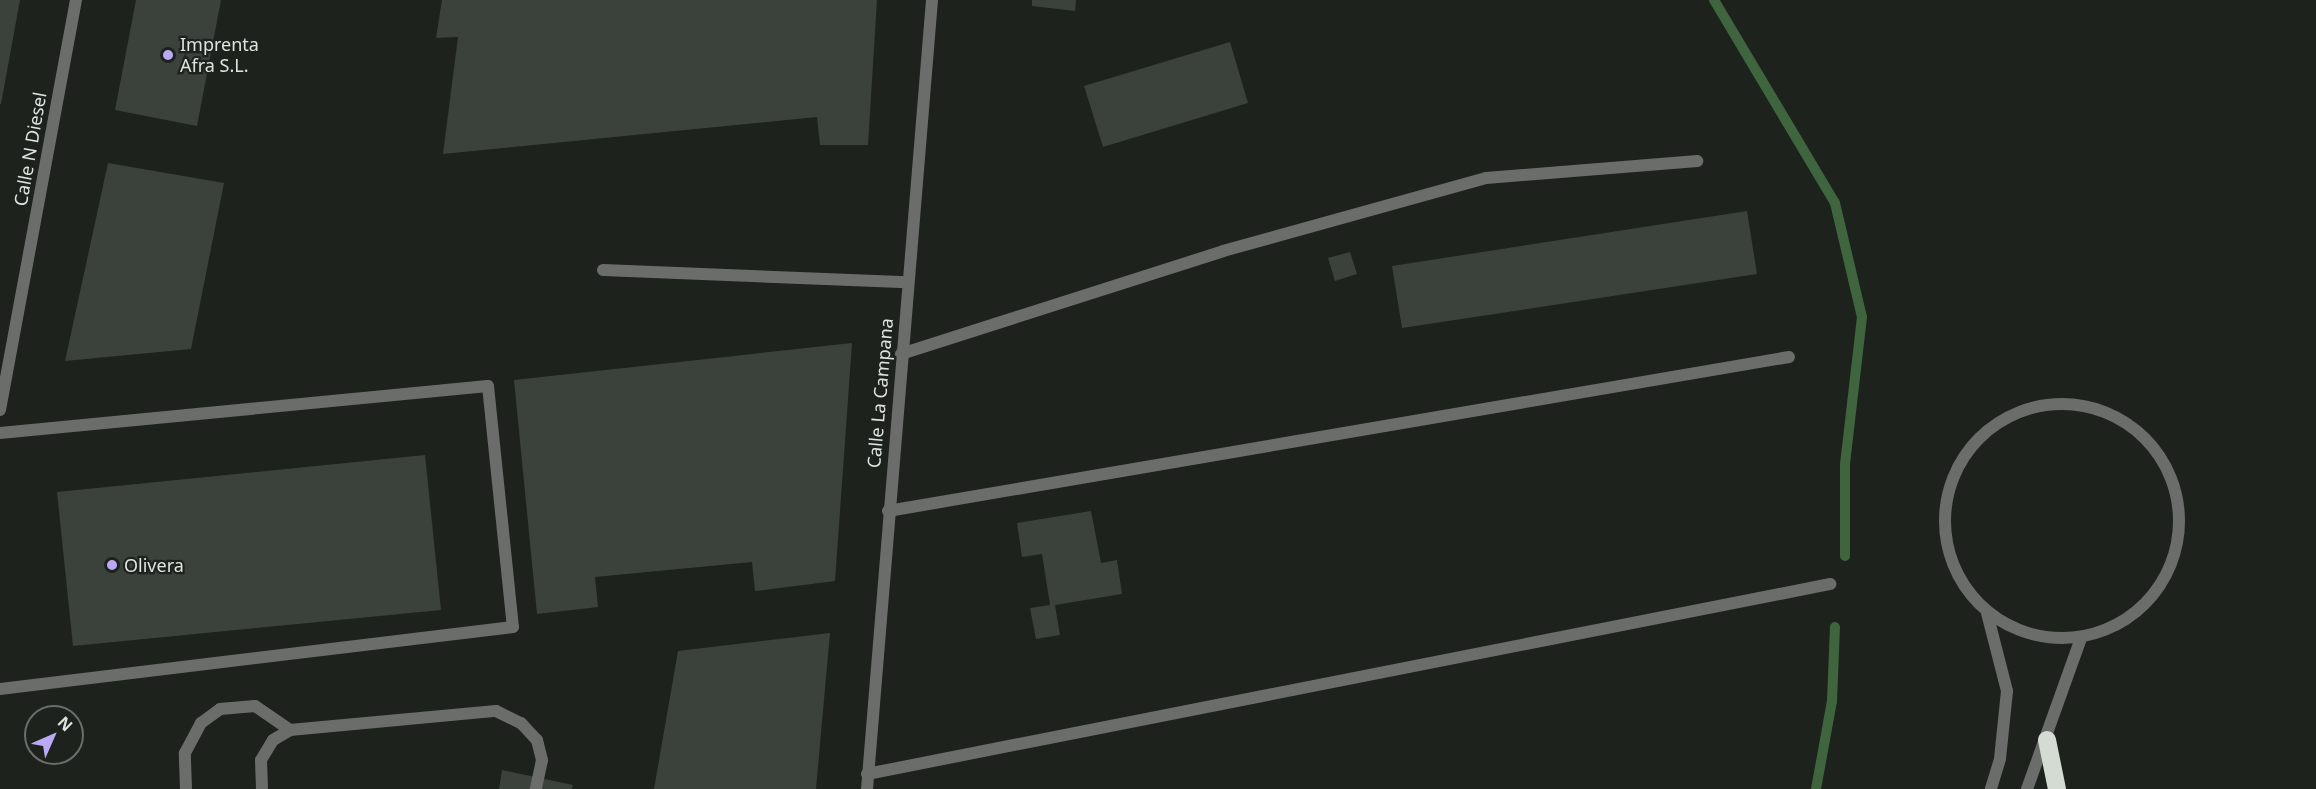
<!DOCTYPE html>
<style>
body{margin:0}
#map{position:relative;width:2316px;height:789px;overflow:hidden;background:#1d221d;font-family:"Noto Sans",sans-serif}
div>[style]{position:absolute}
[style*='--x']{left:calc(var(--x)*1px);top:calc(var(--y)*1px);width:calc(var(--w)*1px);rotate:calc(var(--a)*1deg)}
.stream>*{height:10px;margin:-5px;padding:0 5px;transform-origin:5px;border-radius:5px;background:#3f653e}
.building>*{inset:0;background:#3b413b}
.service>*{height:12px;margin:-6px;padding:0 6px;transform-origin:6px;border-radius:6px;background:#6b6d6a}
.minor>*{height:12px;margin:-6px;padding:0 6px;transform-origin:6px;border-radius:6px;background:#6b6d6a}
.minor>.ring{margin:-6px;padding:0;box-sizing:content-box;background:none;border:12px solid #6b6d6a;border-radius:50%}
.motorway>*{height:18px;margin:-9px;padding:0 9px;transform-origin:9px;border-radius:9px;background:#d4dbd3}
.dots>*{width:16px;height:16px;translate:-50% -50%;box-sizing:border-box;border:3px solid #1d221d;border-radius:50%}
span{translate:-50% -50%;white-space:nowrap;text-align:center;line-height:1.15;-webkit-text-stroke:4.5px #1d221d;paint-order:stroke}
.poi-label{font-size:18px;color:#dfe3df}
.left{translate:0 -50%;text-align:left}
.street-label{font-size:18px;color:#dfe3df}
.north{position:absolute;left:24px;top:705px;width:60px;height:60px;box-sizing:border-box;background:#1d221d;border:2px solid #6b6f6b;border-radius:50%;rotate:45deg;font-size:16px;font-weight:700;line-height:24px;text-align:center;color:#dfe3df}
.north::after{content:'';display:block;margin:auto;width:21px;height:27px;background:#baaaf6;clip-path:polygon(50% 0,100% 100%,50% 72%,0 100%)}
</style>
<div id="map">
<div class="stream">
<div style="--x:1714;--y:0;--w:236;--a:59.2"></div>
<div style="--x:1835;--y:203;--w:117;--a:76.7"></div>
<div style="--x:1862;--y:317;--w:149;--a:96.6"></div>
<div style="--x:1845;--y:465;--w:91;--a:90"></div>
<div style="--x:1816;--y:789;--w:89;--a:-79.7"></div>
<div style="--x:1832;--y:701;--w:74;--a:-87.7"></div>
</div>
<div class="building">
<div style="clip-path:polygon(0 0,20px 0,1px 104px,0 104px)"></div>
<div style="clip-path:polygon(136px 0,221px 0,197px 126px,115px 110px)"></div>
<div style="clip-path:polygon(442px 0,877px 0,868px 145px,820px 145px,817px 117px,443px 154px,458px 37px,436px 38px)"></div>
<div style="clip-path:polygon(1032px 0,1076px 0,1075px 11px,1032px 6px)"></div>
<div style="clip-path:polygon(1230px 42px,1248px 103px,1103px 147px,1084px 86px)"></div>
<div style="clip-path:polygon(108px 163px,224px 183px,191px 349px,65px 361px)"></div>
<div style="clip-path:polygon(1747px 211px,1757px 274px,1402px 328px,1392px 266px)"></div>
<div style="clip-path:polygon(1350px 252px,1357px 274px,1335px 281px,1328px 258px)"></div>
<div style="clip-path:polygon(852px 343px,835px 581px,755px 591px,752px 562px,595px 577px,598px 607px,537px 614px,514px 380px)"></div>
<div style="clip-path:polygon(425px 455px,441px 610px,73px 646px,57px 492px)"></div>
<div style="clip-path:polygon(1091px 511px,1101px 563px,1117px 560px,1122px 594px,1055px 605px,1060px 635px,1036px 639px,1030px 608px,1050px 605px,1042px 554px,1022px 557px,1017px 523px)"></div>
<div style="clip-path:polygon(830px 633px,816px 789px,654px 789px,678px 651px)"></div>
<div style="clip-path:polygon(502px 770px,573px 785px,572px 789px,499px 789px)"></div>
</div>
<div class="service">
<div style="--x:603;--y:270;--w:304;--a:2.3"></div>
<div style="--x:901;--y:354;--w:338;--a:-17.7"></div>
<div style="--x:1223;--y:251;--w:273;--a:-15.5"></div>
<div style="--x:1486;--y:178;--w:212;--a:-4.6"></div>
<div style="--x:0;--y:433;--w:490;--a:-5.5"></div>
<div style="--x:488;--y:386;--w:242;--a:84.1"></div>
<div style="--x:513;--y:627;--w:517;--a:173.11"></div>
<div style="--x:888;--y:511;--w:914;--a:-9.7"></div>
<div style="--x:186;--y:789;--w:36;--a:-92"></div>
<div style="--x:185;--y:753;--w:34;--a:-62"></div>
<div style="--x:201;--y:723;--w:24;--a:-36"></div>
<div style="--x:220;--y:709;--w:35;--a:-5"></div>
<div style="--x:255;--y:706;--w:42;--a:34.4"></div>
<div style="--x:262;--y:789;--w:29;--a:-92"></div>
<div style="--x:261;--y:760;--w:23;--a:-59"></div>
<div style="--x:273;--y:740;--w:20;--a:-30"></div>
<div style="--x:290;--y:730;--w:207;--a:-5.3"></div>
<div style="--x:496;--y:711;--w:28;--a:26"></div>
<div style="--x:521;--y:723;--w:23;--a:47"></div>
<div style="--x:537;--y:740;--w:21;--a:76"></div>
<div style="--x:542;--y:760;--w:30;--a:102"></div>
</div>
<div class="minor">
<div class="ring" style="left:1945px;top:404px;width:222px;height:222px"></div>
<div style="--x:0;--y:410;--w:417;--a:-79.5"></div>
<div style="--x:1987;--y:613;--w:81;--a:75.6"></div>
<div style="--x:2007;--y:691;--w:68;--a:95.9"></div>
<div style="--x:2000;--y:759;--w:31;--a:107"></div>
<div style="--x:867;--y:774;--w:982;--a:-11.16"></div>
<div style="--x:867;--y:789;--w:792;--a:-85.29"></div>
<div style="--x:2027;--y:789;--w:160;--a:-70.3"></div>
</div>
<div class="motorway">
<div style="--x:2047;--y:740;--w:50;--a:78.5"></div>
</div>
<div class="dots">
<div style="left:168px;top:55px;background:#baaaf6"></div>
<div style="left:112px;top:565px;background:#baaaf6"></div>
</div>
<div class="poi-label">
<span class="left" style="left:180px;top:55px">Imprenta<br>Afra S.L.</span>
<span class="left" style="left:124px;top:565px">Olivera</span>
</div>
<div class="street-label">
<span style="left:30px;top:149px;rotate:-80deg">Calle N Diesel</span>
<span style="left:880px;top:393px;rotate:-85deg">Calle La Campana</span>
</div>
<div class="north">N</div>
</div>
